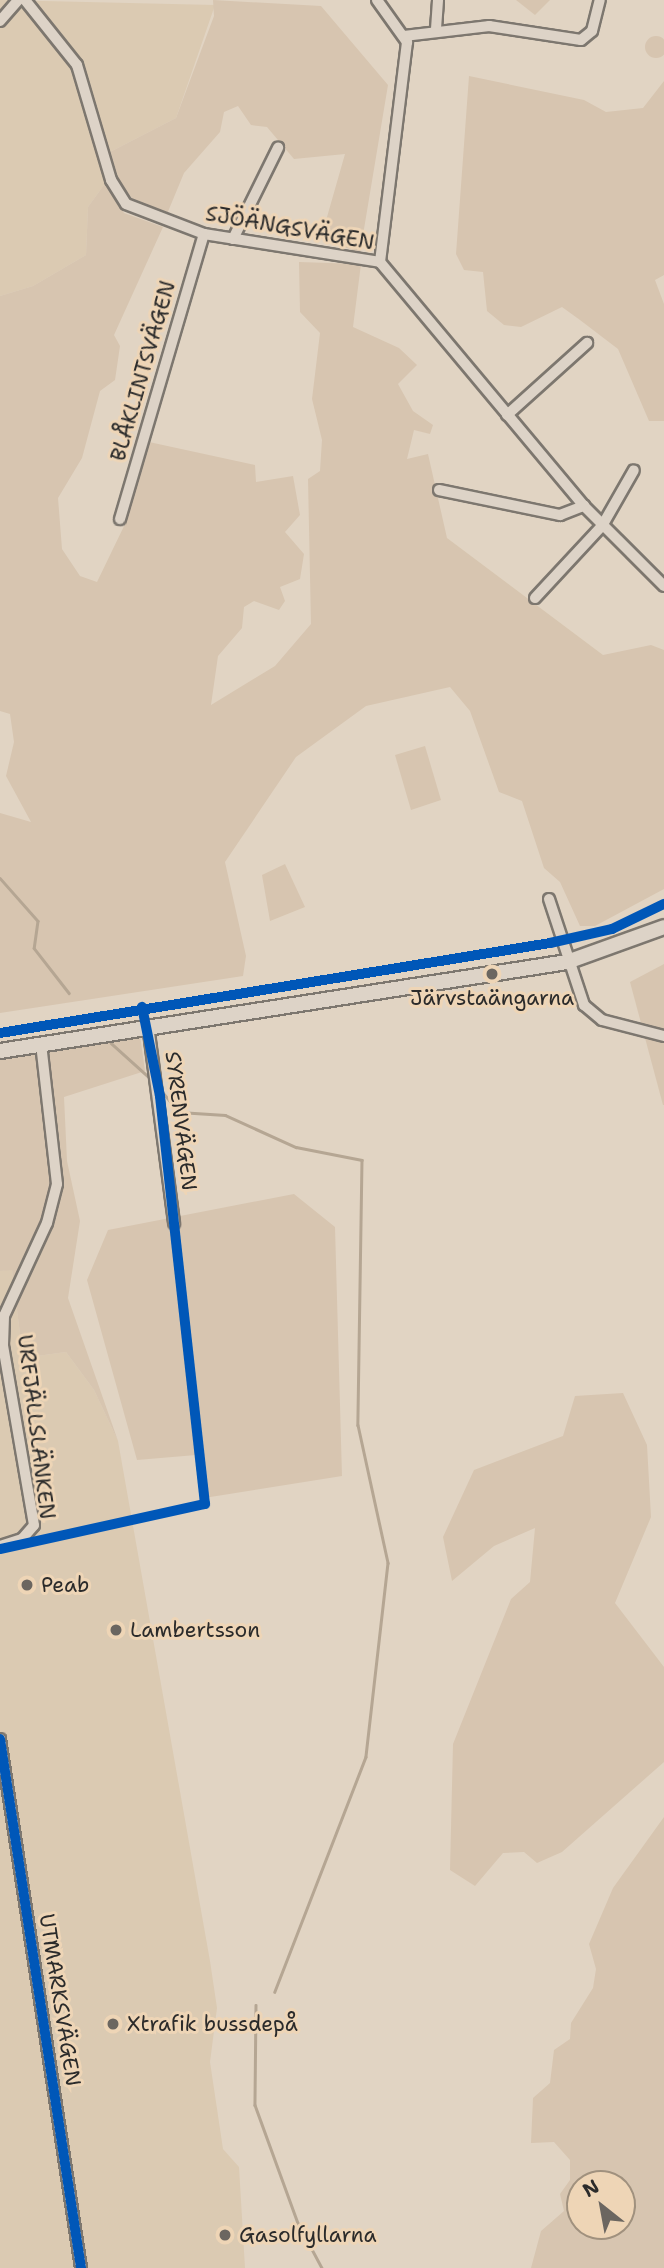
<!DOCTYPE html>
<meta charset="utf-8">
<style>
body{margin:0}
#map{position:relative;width:664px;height:2268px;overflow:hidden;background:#e1d4c3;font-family:"Shantell Sans",sans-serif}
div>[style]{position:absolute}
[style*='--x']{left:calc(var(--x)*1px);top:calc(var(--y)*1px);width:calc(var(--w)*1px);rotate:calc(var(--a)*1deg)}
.built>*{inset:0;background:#dbcab2}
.green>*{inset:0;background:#d7c5b0}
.round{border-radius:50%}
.stream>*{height:2.5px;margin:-1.25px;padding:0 1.25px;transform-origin:1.25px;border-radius:1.25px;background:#b5a693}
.roads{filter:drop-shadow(2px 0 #7d776f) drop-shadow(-2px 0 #7d776f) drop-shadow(0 2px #7d776f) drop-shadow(0 -2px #7d776f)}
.street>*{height:10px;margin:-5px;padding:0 5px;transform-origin:5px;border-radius:5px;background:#ddd3c7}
.secondary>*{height:14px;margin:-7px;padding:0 7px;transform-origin:7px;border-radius:7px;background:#ddd3c7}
.cycleway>*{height:10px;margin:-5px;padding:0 5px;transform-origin:5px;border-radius:5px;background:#0057b8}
.dots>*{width:19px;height:19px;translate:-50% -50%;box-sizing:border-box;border:4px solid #eed5b6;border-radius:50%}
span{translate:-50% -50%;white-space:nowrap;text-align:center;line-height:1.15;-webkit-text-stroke:6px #eed5b6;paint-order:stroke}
.street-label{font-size:21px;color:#2b2b2b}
.poi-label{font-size:21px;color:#2b2b2b}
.left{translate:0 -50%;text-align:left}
.north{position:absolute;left:566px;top:2170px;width:70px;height:70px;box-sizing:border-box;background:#eed5b6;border:2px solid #a0917e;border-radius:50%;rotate:329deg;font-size:19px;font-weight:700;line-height:28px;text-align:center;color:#2b2b2b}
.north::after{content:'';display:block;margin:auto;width:24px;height:32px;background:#6b6660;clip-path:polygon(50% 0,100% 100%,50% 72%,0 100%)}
</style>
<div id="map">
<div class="built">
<div style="clip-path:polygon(0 0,215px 5px,176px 118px,110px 152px,106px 182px,88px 207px,86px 255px,33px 286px,0 296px)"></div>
<div style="clip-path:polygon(12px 1269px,23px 1358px,66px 1352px,94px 1390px,118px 1441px,210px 1961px,217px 2008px,210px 2062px,223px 2149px,239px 2167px,245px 2268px,0 2268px,0 1271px)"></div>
</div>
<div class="green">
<div style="clip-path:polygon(213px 0,321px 6px,388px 85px,360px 253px,321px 238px,345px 154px,294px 159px,267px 127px,251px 125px,238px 106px,224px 112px,220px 132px,184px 173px,167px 214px,136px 203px,120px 183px,110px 152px,176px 118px,214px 16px)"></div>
<div style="clip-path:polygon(516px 0,550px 0,535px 15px)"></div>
<div class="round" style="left:645px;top:36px;width:22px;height:22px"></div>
<div style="clip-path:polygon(469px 76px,584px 100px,606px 112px,643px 108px,664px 81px,664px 275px,655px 280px,664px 304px,664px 421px,649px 421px,618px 349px,580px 320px,562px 307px,521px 327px,504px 325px,487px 311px,483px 272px,464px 270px,456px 254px)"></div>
<div style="clip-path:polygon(106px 182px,124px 213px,163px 227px,114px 335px,120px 346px,115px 380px,100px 391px,82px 458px,58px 498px,62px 549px,80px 576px,97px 582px,126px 522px,149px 442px,255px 465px,256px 482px,293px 476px,300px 515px,285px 532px,304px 554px,300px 579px,280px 587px,285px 601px,279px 610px,254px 601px,244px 607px,242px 628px,218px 656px,211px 705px,275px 666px,311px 624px,308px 479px,320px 471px,322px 440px,312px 399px,320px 333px,300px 312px,299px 262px,361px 264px,353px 327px,399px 348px,417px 365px,398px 384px,413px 411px,433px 425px,430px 434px,414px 430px,407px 459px,428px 454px,447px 538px,603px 655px,651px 645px,664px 650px,664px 889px,595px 926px,580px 926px,560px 882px,544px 868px,522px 801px,499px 792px,470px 711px,450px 687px,366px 706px,296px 757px,225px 862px,246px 956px,243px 976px,0 1013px,0 813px,31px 822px,6px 776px,14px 742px,10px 714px,0 711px,0 296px,33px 286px,86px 255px,88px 207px)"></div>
<div style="clip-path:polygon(425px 746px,441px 800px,411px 810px,395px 755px)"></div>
<div style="clip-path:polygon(285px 864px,305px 907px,270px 921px,262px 875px)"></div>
<div style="clip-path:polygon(664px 964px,664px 1105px,663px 1105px,630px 982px)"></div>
<div style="clip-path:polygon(140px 1035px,145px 1071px,64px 1097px,67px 1161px,80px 1221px,68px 1298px,118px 1441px,94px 1390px,66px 1352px,23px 1358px,12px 1270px,0 1271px,0 1058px)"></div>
<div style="clip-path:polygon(294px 1194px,335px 1227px,342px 1476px,204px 1498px,196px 1455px,137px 1460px,87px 1280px,108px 1230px)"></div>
<div style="clip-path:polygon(623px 1393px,647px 1445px,651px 1517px,615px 1603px,664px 1667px,664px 1762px,562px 1852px,537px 1863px,524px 1852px,503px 1853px,475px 1886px,450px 1870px,453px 1744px,511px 1599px,530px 1582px,535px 1528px,494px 1546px,452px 1581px,443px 1537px,474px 1470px,563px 1436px,575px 1396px)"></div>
<div style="clip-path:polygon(evenodd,664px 1817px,664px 2268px,531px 2268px,541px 2231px,564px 2211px,560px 2194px,570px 2180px,570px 2160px,554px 2142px,531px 2143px,533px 2098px,550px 2083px,554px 2050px,570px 2039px,571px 2023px,593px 1988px,596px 1969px,589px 1944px,613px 1888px,664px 1817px,580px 2184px,622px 2184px,622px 2226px,580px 2226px,580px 2184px)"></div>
</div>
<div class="stream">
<div style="--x:0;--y:878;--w:57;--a:48.5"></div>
<div style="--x:38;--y:921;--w:27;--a:98"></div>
<div style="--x:34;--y:948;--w:57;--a:52.1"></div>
<div style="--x:111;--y:1043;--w:54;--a:42"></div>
<div style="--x:160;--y:1089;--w:30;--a:50"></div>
<div style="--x:179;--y:1112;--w:46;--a:3.7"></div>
<div style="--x:225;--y:1115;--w:78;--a:24.3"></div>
<div style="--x:296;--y:1147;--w:67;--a:11.1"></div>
<div style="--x:362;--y:1160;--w:265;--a:90.9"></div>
<div style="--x:358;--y:1425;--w:141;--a:77.7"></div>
<div style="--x:388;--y:1563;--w:195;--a:96.5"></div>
<div style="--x:366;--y:1757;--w:252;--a:111.2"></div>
<div style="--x:256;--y:2005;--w:100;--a:90.6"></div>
<div style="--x:255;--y:2105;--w:126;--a:70"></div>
<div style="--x:298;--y:2223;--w:51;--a:61.9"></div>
</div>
<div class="roads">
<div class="street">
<div style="--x:25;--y:0;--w:83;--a:51.3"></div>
<div style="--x:77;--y:65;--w:120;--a:73.5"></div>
<div style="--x:111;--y:180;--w:28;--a:58"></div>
<div style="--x:126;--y:204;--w:84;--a:21"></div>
<div style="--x:204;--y:234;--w:178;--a:9"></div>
<div style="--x:380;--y:262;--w:318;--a:50.1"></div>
<div style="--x:584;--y:506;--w:113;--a:45"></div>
<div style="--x:377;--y:0;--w:52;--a:54.5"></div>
<div style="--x:407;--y:42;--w:222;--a:97"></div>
<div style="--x:0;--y:21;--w:28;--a:-49"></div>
<div style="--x:436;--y:29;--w:29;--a:-86"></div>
<div style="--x:404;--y:36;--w:86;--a:-6.7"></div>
<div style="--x:489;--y:26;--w:93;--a:8.7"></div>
<div style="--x:581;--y:40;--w:14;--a:-39"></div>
<div style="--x:592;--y:31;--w:32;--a:-76"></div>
<div style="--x:233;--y:239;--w:102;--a:-63.7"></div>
<div style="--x:507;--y:415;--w:108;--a:-42"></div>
<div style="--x:439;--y:490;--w:124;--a:11.7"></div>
<div style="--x:560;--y:515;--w:26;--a:-21"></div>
<div style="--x:120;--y:519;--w:297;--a:-73.6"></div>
<div style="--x:535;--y:598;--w:98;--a:-47.1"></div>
<div style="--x:602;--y:526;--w:64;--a:-60.3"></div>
<div style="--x:549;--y:899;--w:112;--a:71.7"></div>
<div style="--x:584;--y:1005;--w:23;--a:40"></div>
<div style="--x:602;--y:1020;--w:64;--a:14.5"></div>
<div style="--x:148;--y:1025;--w:200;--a:82.5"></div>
<div style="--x:0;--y:1546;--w:23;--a:-18"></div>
<div style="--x:22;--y:1539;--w:18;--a:-49"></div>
<div style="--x:34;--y:1525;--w:183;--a:-99.8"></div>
<div style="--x:3;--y:1345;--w:29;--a:-88"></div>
<div style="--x:4;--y:1316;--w:102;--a:-65.2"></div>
<div style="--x:47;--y:1223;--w:40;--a:-75.6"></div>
<div style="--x:57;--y:1184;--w:142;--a:-96.5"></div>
<div style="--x:0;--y:1739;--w:535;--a:81.29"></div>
</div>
<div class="secondary">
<div style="--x:0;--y:1051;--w:574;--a:-8.92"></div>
<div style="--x:567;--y:962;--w:103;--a:-19.8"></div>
</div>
</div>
<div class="cycleway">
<div style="--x:0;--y:1033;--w:557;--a:-9.29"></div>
<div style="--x:550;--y:943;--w:64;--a:-12.7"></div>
<div style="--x:612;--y:929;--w:58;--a:-25.7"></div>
<div style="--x:0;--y:1549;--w:210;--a:-12.4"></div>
<div style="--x:205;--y:1504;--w:410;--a:-96.3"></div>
<div style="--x:160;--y:1096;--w:91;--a:-101.4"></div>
<div style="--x:0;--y:1739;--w:535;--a:81.29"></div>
</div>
<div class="dots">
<div style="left:492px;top:974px;background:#6b6660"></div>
<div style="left:27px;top:1585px;background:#6b6660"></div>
<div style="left:116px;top:1630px;background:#6b6660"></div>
<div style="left:113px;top:2024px;background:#6b6660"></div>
<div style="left:225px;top:2235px;background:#6b6660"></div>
</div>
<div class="street-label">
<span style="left:290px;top:228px;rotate:10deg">SJÖÄNGSVÄGEN</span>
<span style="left:143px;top:371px;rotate:-74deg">BLÅKLINTSVÄGEN</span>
<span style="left:181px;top:1121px;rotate:83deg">SYRENVÄGEN</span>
<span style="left:36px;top:1427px;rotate:83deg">URFJÄLLSLÄNKEN</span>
<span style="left:60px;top:2000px;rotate:81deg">UTMARKSVÄGEN</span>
</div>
<div class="poi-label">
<span style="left:492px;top:998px">Järvstaängarna</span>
<span class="left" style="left:41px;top:1585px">Peab</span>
<span class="left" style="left:130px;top:1630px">Lambertsson</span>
<span class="left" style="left:127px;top:2024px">Xtrafik bussdepå</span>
<span class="left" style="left:239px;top:2235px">Gasolfyllarna</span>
</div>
<div class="north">N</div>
</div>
